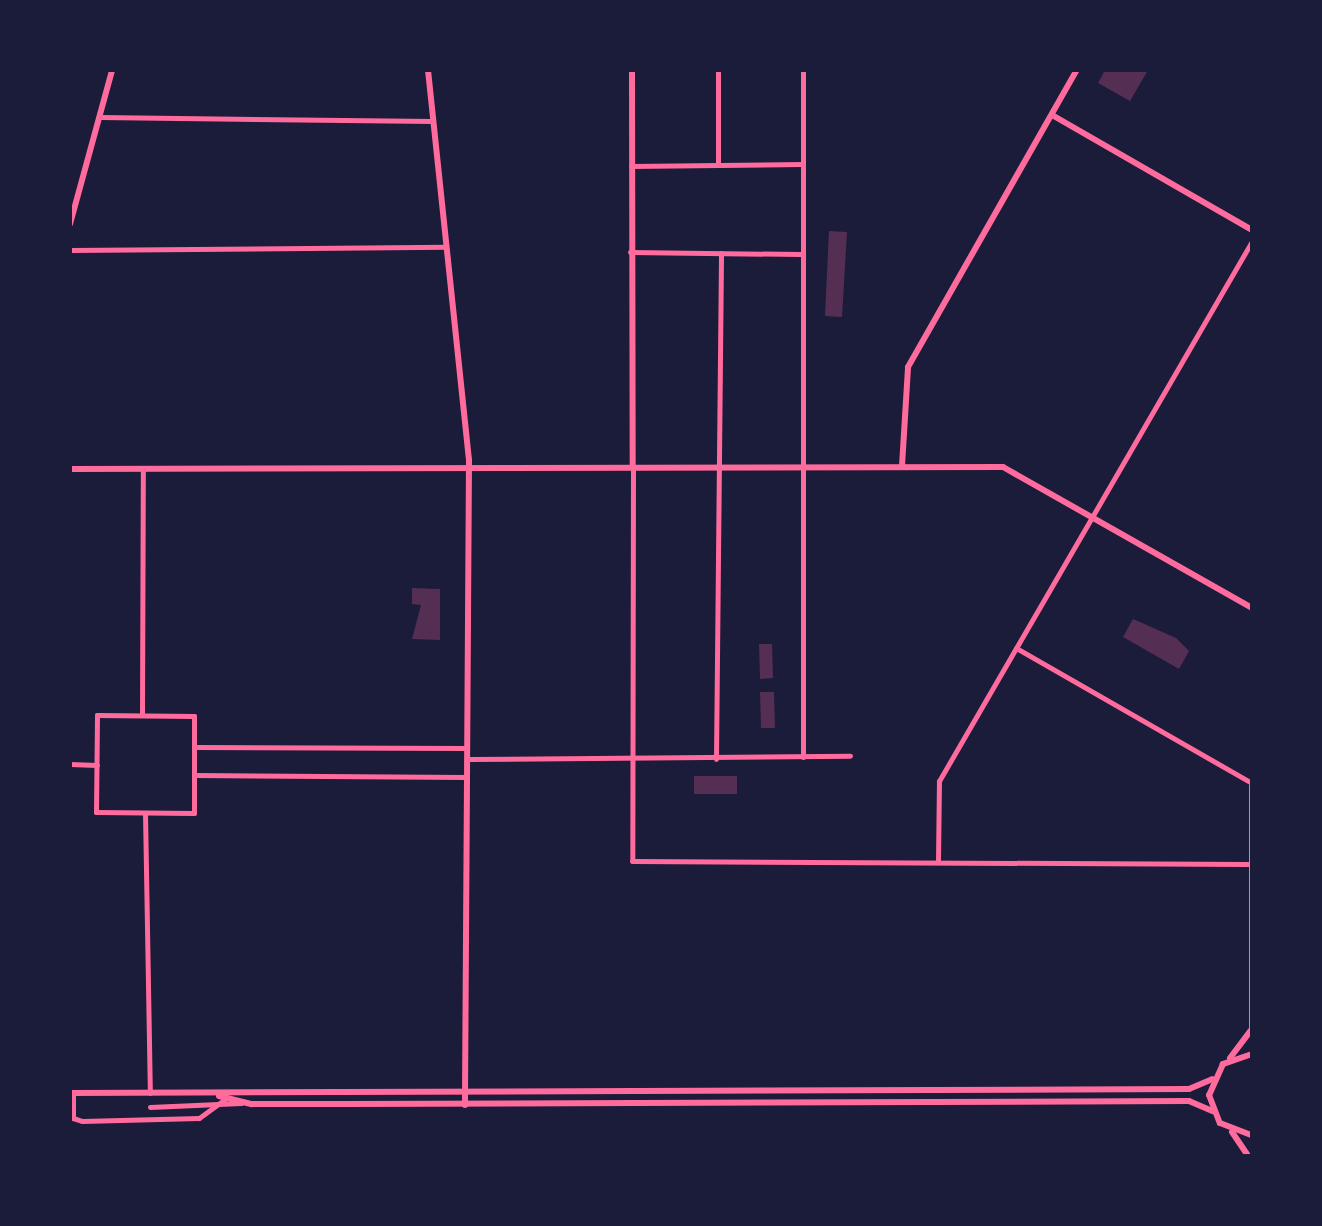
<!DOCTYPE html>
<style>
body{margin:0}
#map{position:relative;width:1322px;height:1226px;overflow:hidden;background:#1b1b3a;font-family:Ubuntu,sans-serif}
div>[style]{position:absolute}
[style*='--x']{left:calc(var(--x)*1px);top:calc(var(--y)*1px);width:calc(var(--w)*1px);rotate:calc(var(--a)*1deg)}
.building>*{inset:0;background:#542f53}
.minor>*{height:5px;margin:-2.5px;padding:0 2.5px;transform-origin:2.5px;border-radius:2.5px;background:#ff6b9d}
.tertiary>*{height:6px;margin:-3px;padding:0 3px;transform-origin:3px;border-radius:3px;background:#ff6b9d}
.secondary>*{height:6px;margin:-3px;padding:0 3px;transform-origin:3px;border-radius:3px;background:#ff6b9d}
span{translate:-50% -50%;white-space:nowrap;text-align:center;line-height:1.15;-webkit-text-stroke:9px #1b1b3a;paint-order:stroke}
.frame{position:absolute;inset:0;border:72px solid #1b1b3a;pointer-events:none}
</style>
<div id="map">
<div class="building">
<div style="clip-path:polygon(1105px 70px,1148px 70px,1130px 101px,1098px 83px)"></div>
<div style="clip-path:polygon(829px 231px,847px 232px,842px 317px,825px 316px)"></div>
<div style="clip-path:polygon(412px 588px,440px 589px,440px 640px,412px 639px,421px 605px,412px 604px)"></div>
<div style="clip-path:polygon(1133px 619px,1176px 638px,1189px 651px,1179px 669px,1123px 637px)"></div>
<div style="clip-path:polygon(759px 644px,772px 644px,773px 678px,760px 679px)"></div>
<div style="clip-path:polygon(760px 692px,774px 692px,775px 728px,761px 728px)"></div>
<div style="clip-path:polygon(694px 776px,737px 776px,737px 794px,694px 794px)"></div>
</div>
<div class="minor">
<div style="--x:100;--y:117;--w:333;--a:0.7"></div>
<div style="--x:718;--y:163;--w:93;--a:-90"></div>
<div style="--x:631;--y:166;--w:172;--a:-0.7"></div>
<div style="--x:70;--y:250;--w:376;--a:-0.5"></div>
<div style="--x:630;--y:252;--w:171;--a:0.7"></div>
<div style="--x:633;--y:468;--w:393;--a:90.1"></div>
<div style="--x:632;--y:861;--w:616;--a:0.28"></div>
<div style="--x:1016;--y:648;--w:272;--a:29.8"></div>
<div style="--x:97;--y:715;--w:97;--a:0.6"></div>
<div style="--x:194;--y:716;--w:97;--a:90"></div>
<div style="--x:194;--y:813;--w:98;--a:-179.4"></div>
<div style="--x:96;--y:812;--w:97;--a:-89.4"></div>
<div style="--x:142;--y:715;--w:245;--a:-89.8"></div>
<div style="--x:194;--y:747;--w:272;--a:0.2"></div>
<div style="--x:803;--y:757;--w:687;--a:-90"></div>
<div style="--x:469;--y:759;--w:381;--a:-0.5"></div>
<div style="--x:716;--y:759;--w:506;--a:-89.43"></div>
<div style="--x:70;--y:764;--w:27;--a:2"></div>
<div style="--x:194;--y:775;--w:272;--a:0.4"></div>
<div style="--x:145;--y:813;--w:280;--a:89"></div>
<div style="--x:938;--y:861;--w:80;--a:-89.3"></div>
<div style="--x:939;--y:781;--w:624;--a:-59.9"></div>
<div style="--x:73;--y:1093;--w:25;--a:90"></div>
<div style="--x:73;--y:1118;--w:9;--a:18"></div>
<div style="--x:82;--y:1121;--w:117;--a:-1.5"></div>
<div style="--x:199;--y:1118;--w:34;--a:-36"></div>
<div style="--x:150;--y:1107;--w:91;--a:-2.5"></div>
</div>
<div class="tertiary">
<div style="--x:428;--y:70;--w:392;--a:84"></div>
<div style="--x:469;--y:460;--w:645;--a:90.36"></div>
<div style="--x:632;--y:70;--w:398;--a:89.9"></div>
<div style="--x:1052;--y:115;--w:231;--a:29.9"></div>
<div style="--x:902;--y:466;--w:99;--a:-86.5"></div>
<div style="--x:908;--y:367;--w:342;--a:-60.4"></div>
<div style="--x:70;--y:469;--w:933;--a:-0.12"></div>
<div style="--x:1003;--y:467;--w:286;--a:29.5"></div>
<div style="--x:1232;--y:1132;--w:29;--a:56"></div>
</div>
<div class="secondary">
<div style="--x:70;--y:224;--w:160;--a:-74.7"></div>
<div style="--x:1252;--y:786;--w:248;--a:90"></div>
<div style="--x:1252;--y:1054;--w:31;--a:161"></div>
<div style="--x:1223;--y:1064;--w:34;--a:114"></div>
<div style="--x:1209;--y:1095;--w:30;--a:69"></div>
<div style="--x:1220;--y:1123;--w:34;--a:21"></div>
<div style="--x:1230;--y:1058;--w:34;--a:-53"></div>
<div style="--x:70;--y:1093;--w:1119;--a:-0.2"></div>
<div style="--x:1189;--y:1089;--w:25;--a:-23"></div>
<div style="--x:219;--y:1096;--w:34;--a:14"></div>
<div style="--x:252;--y:1104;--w:93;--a:0"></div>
<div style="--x:345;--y:1104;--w:844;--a:-0.2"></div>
<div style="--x:1189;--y:1101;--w:26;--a:23"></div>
</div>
<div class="frame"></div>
</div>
